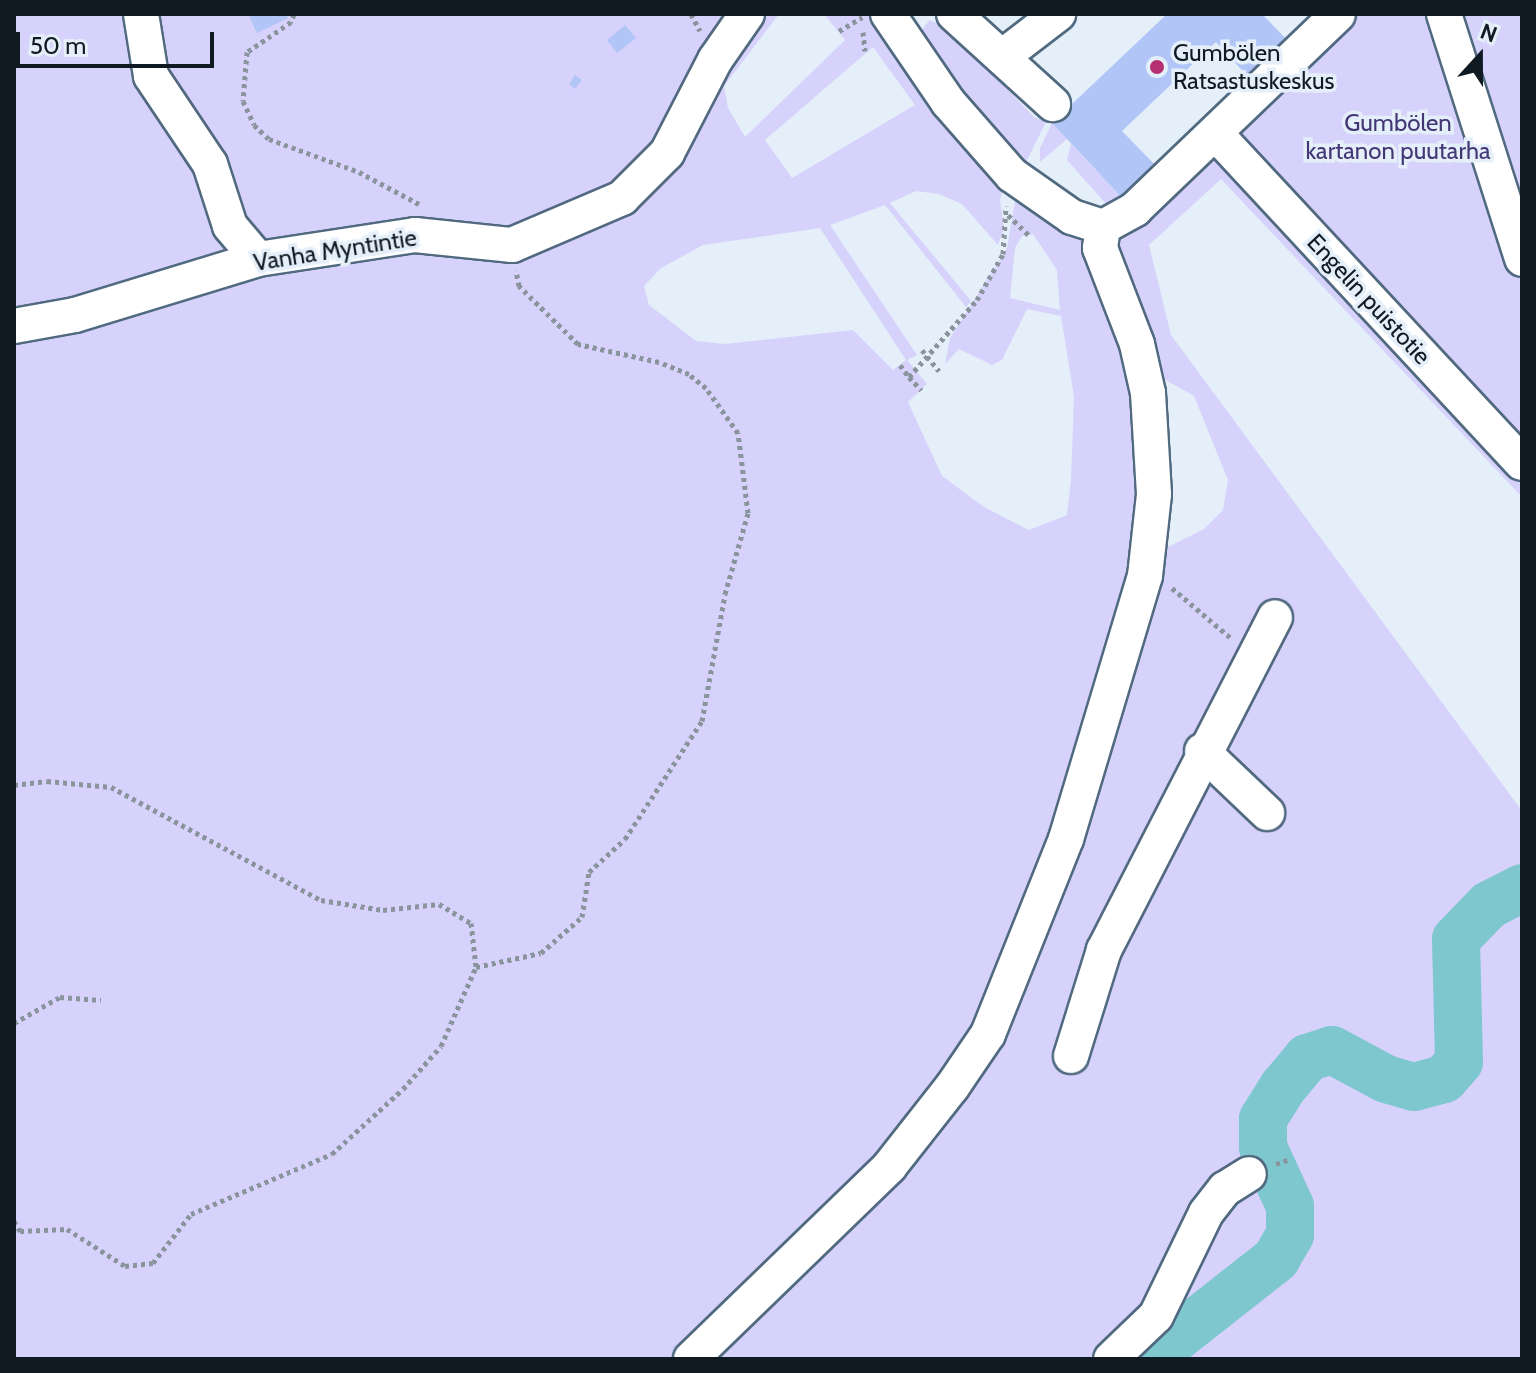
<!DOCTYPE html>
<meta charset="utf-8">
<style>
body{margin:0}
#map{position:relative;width:1536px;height:1373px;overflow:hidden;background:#e4eff9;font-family:Cabin,sans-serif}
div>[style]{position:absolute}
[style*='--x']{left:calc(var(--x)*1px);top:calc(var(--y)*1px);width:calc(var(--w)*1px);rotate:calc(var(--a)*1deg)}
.green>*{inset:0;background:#d6d2fb}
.river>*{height:48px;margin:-24px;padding:0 24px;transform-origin:24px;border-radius:24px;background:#7fc7ce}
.building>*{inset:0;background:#b2c5f7}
.path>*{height:5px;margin-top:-2.5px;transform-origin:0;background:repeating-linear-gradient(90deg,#89949d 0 4px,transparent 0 8px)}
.roads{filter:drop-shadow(2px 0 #516a80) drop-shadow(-2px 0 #516a80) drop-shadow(0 2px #516a80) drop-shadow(0 -2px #516a80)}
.minor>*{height:34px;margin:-17px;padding:0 17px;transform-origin:17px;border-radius:17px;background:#fff}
.dots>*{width:22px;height:22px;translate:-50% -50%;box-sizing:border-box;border:4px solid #e4eff9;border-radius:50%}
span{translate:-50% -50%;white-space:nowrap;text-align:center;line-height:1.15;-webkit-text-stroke:7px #e4eff9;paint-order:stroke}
.poi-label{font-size:24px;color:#101a23}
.left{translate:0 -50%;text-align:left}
.park-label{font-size:24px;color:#433776}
.street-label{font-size:24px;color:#101a23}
.frame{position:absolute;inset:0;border:16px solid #101a23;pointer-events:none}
.north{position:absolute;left:1440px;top:16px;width:80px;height:80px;-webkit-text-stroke:6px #e4eff9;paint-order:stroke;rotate:21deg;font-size:22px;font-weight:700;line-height:32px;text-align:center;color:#101a23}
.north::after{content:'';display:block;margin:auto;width:28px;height:36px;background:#101a23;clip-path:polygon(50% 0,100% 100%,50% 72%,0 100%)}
.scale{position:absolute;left:16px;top:32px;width:198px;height:36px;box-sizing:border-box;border:4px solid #101a23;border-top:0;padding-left:10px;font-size:24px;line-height:28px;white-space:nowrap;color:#101a23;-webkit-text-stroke:6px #e4eff9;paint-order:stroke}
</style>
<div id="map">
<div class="green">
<div style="clip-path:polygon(14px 14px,131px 14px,200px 166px,232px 254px,14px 318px)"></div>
<div style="clip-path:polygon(146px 14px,736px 14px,644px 153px,596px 199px,520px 236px,264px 243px,248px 233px,164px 88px)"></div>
<div style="clip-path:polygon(evenodd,752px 14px,779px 14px,724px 86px,728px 108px,745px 137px,845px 40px,824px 14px,877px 14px,1005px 179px,1000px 200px,1004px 228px,998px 245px,962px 204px,939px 194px,916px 191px,890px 203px,971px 301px,966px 307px,885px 205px,830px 225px,917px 355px,907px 360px,927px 384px,908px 402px,942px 476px,984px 507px,1029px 530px,1067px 515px,1071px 480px,1074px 397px,1061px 316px,1027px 309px,1002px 360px,992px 365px,959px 349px,945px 364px,950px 338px,1007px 248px,1017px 190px,1092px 243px,1121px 321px,1162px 550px,1204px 529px,1223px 510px,1228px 480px,1194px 396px,1162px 378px,1157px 351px,1130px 297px,1116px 242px,1126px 225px,1199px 162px,1218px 161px,1522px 477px,1522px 497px,1221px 179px,1149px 245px,1171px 335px,1522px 811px,1522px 1359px,14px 1359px,14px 333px,336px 255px,451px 247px,625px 204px,752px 14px,873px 47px,915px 105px,792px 178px,765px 140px,873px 47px,752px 14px,820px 228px,906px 360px,893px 370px,853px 330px,725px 344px,696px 341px,649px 305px,644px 286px,661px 268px,703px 245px,820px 228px,752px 14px,1033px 234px,1057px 270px,1060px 310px,1010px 298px,1015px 248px,1022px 236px,1033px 234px)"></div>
<div style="clip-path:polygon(1342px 14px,1522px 14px,1522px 453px,1235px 130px)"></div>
<div style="clip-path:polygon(930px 20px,949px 29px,1034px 117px,1046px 122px,1022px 170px,916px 36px)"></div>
<div style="clip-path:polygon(1052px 123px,1067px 139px,1040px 162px,1040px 148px)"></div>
<div style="clip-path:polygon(1071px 144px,1124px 200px,1108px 206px,1067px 160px)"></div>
</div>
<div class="river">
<div style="--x:1149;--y:1359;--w:162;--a:-38.2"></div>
<div style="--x:1276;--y:1259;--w:28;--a:-60"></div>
<div style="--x:1290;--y:1235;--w:29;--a:-90"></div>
<div style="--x:1290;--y:1206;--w:65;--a:-114.6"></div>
<div style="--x:1263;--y:1147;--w:28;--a:-90"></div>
<div style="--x:1263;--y:1119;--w:38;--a:-58"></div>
<div style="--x:1283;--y:1087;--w:38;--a:-50"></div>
<div style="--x:1307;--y:1058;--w:26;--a:-18"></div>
<div style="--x:1332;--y:1050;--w:61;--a:28.2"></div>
<div style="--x:1386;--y:1079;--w:29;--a:16"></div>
<div style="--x:1414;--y:1087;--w:31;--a:-15"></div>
<div style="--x:1444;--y:1079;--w:23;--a:-49"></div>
<div style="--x:1459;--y:1062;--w:123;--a:-91.4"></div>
<div style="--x:1456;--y:939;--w:47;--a:-45.9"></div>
<div style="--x:1489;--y:905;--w:37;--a:-27"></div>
</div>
<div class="building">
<div style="clip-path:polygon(248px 14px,286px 14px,288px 18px,257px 33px)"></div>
<div style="clip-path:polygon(1167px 14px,1262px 14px,1292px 45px,1253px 82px,1216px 42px,1122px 131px,1158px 168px,1124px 200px,1052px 123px)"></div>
<div style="clip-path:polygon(625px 25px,636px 38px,617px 53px,607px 40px)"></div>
<div style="clip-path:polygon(575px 75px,582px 80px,575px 89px,569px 84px)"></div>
</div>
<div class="path">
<div style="--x:294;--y:14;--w:9;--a:111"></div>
<div style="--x:291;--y:22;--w:53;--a:145.7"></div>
<div style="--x:247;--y:52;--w:49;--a:94.7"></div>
<div style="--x:243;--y:101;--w:26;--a:65"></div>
<div style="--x:254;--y:125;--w:21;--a:43"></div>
<div style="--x:269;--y:139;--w:96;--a:20.1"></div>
<div style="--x:359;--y:172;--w:68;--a:28.1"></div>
<div style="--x:691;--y:14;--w:19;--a:62"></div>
<div style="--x:839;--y:31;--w:27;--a:-31"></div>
<div style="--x:863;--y:32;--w:19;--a:84"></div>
<div style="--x:1008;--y:215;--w:29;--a:44"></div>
<div style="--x:922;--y:350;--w:27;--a:51"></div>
<div style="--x:900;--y:365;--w:15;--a:53"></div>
<div style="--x:909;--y:377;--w:103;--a:-48.6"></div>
<div style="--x:977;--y:300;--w:53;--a:-60.5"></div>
<div style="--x:1003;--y:254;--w:48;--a:-86.4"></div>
<div style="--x:909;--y:377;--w:18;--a:47"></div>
<div style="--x:1172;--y:588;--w:79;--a:40.4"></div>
<div style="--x:14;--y:785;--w:33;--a:-7"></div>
<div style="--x:47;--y:781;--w:64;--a:5.4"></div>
<div style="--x:111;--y:787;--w:238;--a:28.3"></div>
<div style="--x:321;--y:900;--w:63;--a:9.2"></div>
<div style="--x:383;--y:910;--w:56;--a:-6.1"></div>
<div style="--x:439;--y:904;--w:37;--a:31"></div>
<div style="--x:471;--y:923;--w:44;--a:83.5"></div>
<div style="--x:476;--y:967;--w:66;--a:-12.2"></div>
<div style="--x:541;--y:953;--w:55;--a:-41.3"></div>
<div style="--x:582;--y:917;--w:46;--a:-81.2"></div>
<div style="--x:589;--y:872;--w:49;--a:-42.5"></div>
<div style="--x:625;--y:839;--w:141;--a:-56.9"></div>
<div style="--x:702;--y:721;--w:129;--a:-79.7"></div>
<div style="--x:725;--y:594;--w:84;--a:-74.1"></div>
<div style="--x:748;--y:513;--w:81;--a:-97.1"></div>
<div style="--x:738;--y:433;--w:55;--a:-125.4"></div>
<div style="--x:706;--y:388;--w:22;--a:-141"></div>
<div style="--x:689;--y:374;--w:32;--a:-158"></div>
<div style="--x:659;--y:362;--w:83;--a:-167.5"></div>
<div style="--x:578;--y:344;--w:83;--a:-135.5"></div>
<div style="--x:519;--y:286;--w:16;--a:-101"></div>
<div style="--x:14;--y:1023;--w:53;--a:-29.5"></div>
<div style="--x:60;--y:997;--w:41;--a:4.2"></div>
<div style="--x:1276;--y:1164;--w:15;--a:-20"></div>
<div style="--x:14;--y:1221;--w:12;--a:59"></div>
<div style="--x:20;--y:1231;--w:47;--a:-2.4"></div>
<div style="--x:67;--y:1229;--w:69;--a:32.5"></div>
<div style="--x:125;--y:1266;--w:28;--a:-6"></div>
<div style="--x:153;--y:1263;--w:62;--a:-52.2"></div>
<div style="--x:191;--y:1214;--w:153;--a:-23.1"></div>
<div style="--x:332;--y:1154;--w:96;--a:-42.5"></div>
<div style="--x:403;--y:1089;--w:57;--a:-48.5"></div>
<div style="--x:441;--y:1046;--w:86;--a:-66.1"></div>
</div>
<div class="roads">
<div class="minor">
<div style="--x:141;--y:14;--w:63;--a:80.8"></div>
<div style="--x:151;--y:76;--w:106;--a:56.2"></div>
<div style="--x:210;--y:164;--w:65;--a:72.1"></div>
<div style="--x:230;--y:226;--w:43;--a:49.7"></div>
<div style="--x:888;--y:14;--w:107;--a:55.7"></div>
<div style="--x:948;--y:102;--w:97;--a:48.8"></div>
<div style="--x:1012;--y:175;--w:73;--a:35"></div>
<div style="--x:1072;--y:217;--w:33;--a:18"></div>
<div style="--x:1103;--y:227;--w:37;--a:-29"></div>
<div style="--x:1135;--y:209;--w:281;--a:-43.8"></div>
<div style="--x:954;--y:14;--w:134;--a:42.3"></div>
<div style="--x:1444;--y:14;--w:257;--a:72.3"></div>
<div style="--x:1002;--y:57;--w:71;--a:-37.5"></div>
<div style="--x:1216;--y:134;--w:449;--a:47.1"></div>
<div style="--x:14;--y:326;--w:62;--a:-10.2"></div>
<div style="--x:75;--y:315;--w:191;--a:-17"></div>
<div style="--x:258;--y:259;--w:159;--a:-8.7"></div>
<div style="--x:415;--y:235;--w:98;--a:5.9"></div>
<div style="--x:512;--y:245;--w:120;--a:-23.1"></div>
<div style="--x:622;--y:198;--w:64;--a:-45"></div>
<div style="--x:667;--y:153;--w:105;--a:-62.7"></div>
<div style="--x:715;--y:60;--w:56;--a:-55.2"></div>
<div style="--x:1202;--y:751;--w:90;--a:43.6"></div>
<div style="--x:1071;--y:1056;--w:111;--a:-72.7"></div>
<div style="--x:1104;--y:950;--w:374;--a:-62.8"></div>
<div style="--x:691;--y:1359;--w:276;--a:-44.1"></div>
<div style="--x:889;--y:1167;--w:102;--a:-51.8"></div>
<div style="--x:952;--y:1087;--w:64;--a:-55.8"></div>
<div style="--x:988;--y:1034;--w:210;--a:-68.2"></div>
<div style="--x:1066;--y:839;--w:275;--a:-73.3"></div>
<div style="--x:1145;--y:576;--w:82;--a:-83.7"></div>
<div style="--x:1154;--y:494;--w:101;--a:-93.4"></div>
<div style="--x:1148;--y:393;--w:50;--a:-102.7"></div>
<div style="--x:1137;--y:344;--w:103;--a:-111.1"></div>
<div style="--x:1100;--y:248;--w:21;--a:-82"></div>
<div style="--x:1111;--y:1359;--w:62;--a:-43.7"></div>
<div style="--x:1156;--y:1316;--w:114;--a:-64.1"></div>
<div style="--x:1206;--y:1213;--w:31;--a:-52"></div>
<div style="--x:1225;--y:1189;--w:28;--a:-32"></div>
</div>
</div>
<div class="dots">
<div style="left:1157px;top:67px;background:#b52f72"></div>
</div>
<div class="poi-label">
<span class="left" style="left:1173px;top:67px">Gumbölen<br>Ratsastuskeskus</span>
</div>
<div class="park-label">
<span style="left:1398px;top:137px">Gumbölen<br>kartanon puutarha</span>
</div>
<div class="street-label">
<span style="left:335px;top:250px;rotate:-9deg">Vanha Myntintie</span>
<span style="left:1369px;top:299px;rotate:47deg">Engelin puistotie</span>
</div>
<div class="frame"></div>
<div class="north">N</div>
<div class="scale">50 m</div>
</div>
